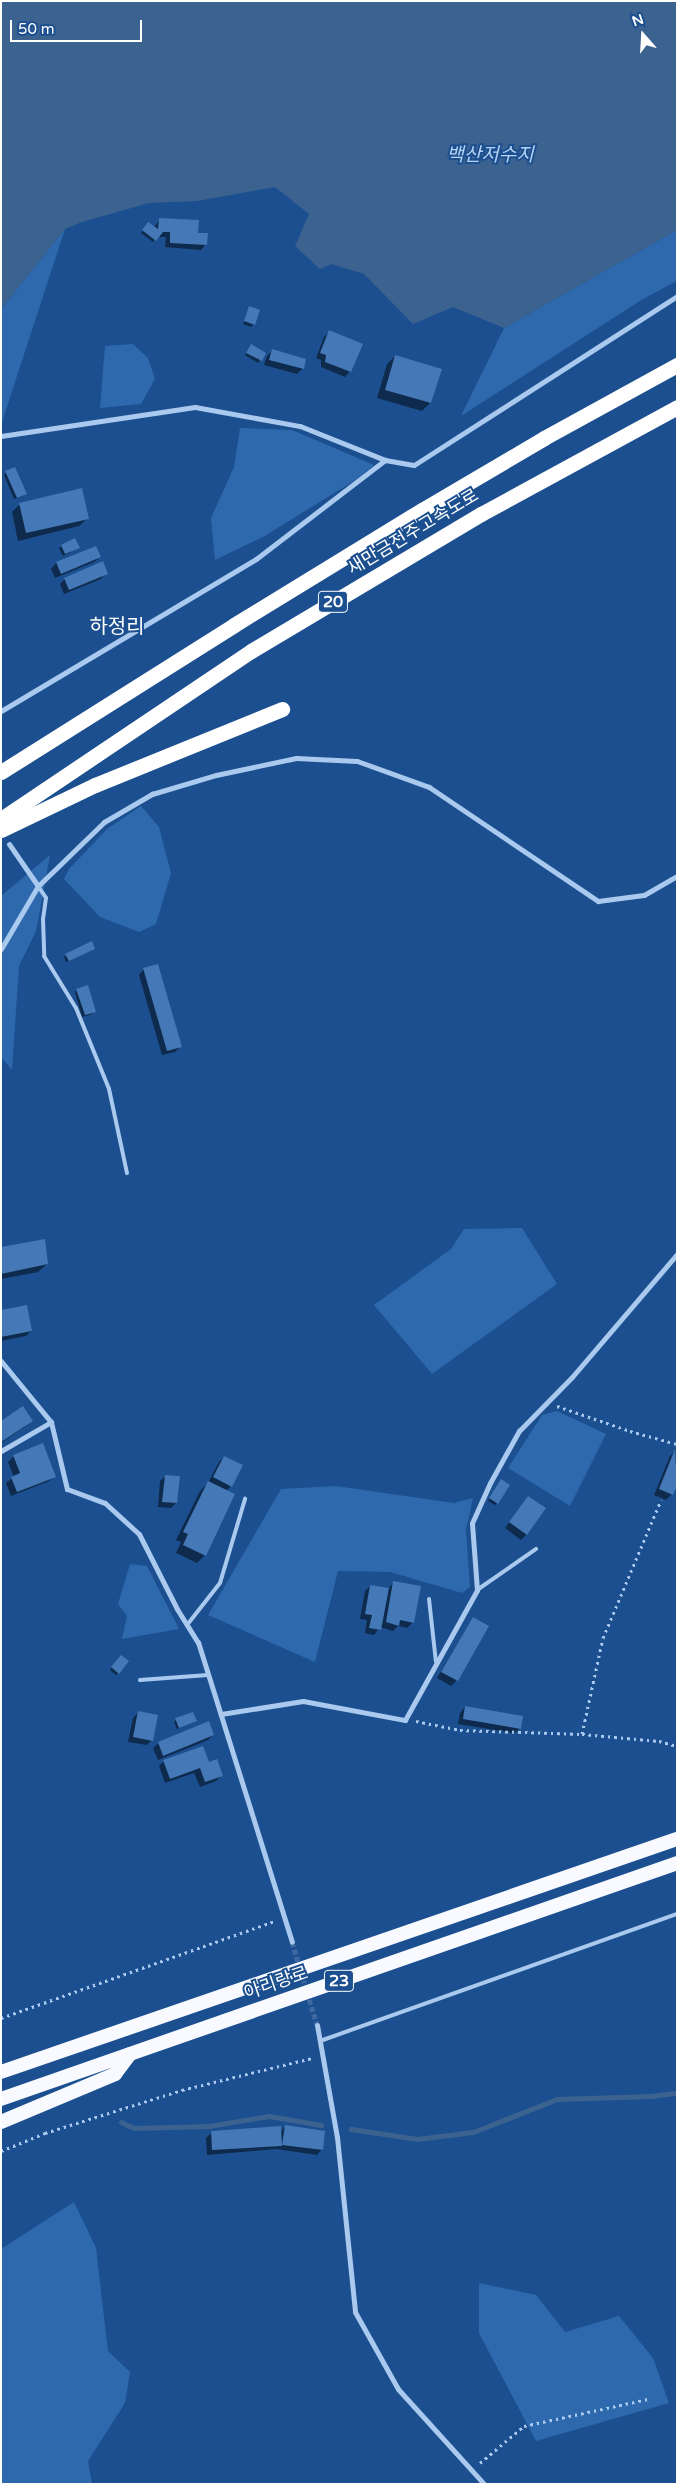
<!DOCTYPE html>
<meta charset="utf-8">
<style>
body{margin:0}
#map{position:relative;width:678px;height:2485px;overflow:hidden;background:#1b4f8f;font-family:"Varela Round","Noto Sans KR",sans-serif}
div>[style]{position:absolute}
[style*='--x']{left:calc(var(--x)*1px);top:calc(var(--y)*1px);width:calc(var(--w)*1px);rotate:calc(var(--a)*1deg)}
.green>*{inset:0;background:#2e69ad}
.water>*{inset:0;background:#3c6290}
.shadow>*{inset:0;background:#0007}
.stream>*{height:5px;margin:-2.5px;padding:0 2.5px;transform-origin:2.5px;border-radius:2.5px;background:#3c6290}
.building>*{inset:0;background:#4478b7}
.minor-tunnel>*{height:5px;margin-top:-2.5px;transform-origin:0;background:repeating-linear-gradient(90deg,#3d69a0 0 5px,transparent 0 7.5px)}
.path>*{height:3px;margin-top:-1.5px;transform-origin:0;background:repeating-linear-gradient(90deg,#a9c9ee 0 2.5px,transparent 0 6.5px)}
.service>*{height:4px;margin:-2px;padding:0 2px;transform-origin:2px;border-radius:2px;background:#a9c9ee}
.minor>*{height:5px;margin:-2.5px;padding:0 2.5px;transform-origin:2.5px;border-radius:2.5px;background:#a9c9ee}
.trunk>*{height:14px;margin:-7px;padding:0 7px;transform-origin:7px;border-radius:7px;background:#f8faff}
.motorway>*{height:15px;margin:-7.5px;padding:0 7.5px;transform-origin:7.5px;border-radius:7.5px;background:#fff}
span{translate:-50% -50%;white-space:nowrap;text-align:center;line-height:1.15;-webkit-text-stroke:4px #1b4f8f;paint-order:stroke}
.shield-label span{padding:1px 4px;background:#1b4f8f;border:1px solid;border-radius:4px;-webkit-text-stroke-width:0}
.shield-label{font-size:16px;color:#fff;font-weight:700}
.street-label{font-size:18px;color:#fff}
.water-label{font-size:19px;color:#b5d3f5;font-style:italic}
.quarter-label{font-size:20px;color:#fff}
.frame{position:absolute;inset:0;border:2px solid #fff;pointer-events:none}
.north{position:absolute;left:618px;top:10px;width:50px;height:50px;-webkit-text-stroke:4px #1b4f8f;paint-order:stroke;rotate:341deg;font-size:14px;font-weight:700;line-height:20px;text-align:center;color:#fff}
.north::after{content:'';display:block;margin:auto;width:18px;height:22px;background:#fff;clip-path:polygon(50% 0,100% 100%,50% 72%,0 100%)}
.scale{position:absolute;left:10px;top:20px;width:132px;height:22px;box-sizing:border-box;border:2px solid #fff;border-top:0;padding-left:6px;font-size:15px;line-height:18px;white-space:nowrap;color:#fff;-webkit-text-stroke:4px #1b4f8f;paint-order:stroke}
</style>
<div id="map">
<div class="green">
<div style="clip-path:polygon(65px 229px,2px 422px,1px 422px,1px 309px)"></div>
<div style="clip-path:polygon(677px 230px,677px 281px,643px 299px,461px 416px,504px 328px)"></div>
<div style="clip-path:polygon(133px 344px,148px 358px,155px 379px,141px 404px,100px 408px,105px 346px)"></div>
<div style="clip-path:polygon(240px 428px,292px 430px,374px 465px,357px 479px,263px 537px,215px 560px,211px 518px,234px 467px)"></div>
<div style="clip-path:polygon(141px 806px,159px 827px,171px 873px,156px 924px,139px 932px,100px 917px,64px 879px,69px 869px,107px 829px)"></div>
<div style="clip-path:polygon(50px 855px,36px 931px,19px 966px,12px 1070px,1px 1057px,1px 896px)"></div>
<div style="clip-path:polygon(522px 1228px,557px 1284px,432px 1374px,374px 1305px,451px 1249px,464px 1229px)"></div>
<div style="clip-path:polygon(557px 1411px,606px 1434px,570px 1506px,508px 1468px,542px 1415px)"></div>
<div style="clip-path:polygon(336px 1486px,454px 1503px,473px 1498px,466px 1530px,470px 1587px,462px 1593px,390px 1572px,338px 1571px,315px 1662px,208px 1615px,281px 1489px)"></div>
<div style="clip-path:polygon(130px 1564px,147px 1566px,179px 1629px,122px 1639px,127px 1616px,118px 1604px)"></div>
<div style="clip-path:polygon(74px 2202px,96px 2248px,108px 2351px,130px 2372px,125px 2403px,88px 2461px,92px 2484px,1px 2484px,1px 2249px)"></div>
<div style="clip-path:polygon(479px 2283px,536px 2295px,565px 2332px,619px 2316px,653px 2358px,669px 2403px,536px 2441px,479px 2333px)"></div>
</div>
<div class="water">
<div style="clip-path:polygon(1px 1px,677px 1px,677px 230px,504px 328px,453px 307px,413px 324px,364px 274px,331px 264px,320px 269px,295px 246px,309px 214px,275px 187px,197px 201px,149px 203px,82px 222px,65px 229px,1px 309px)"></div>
</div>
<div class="shadow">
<div style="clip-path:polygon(160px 219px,197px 234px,206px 244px,201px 250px,165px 247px,166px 237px,157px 237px,153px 242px,141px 233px,146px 226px,154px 228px)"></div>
<div style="clip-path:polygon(250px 308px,254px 324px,251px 327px,243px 324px)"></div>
<div style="clip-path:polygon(329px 332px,350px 371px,345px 377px,321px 367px,321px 360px,316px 358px,324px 337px)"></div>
<div style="clip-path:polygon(251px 346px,265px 353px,258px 363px,245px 355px)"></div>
<div style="clip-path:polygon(272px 351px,305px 360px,302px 369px,297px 374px,264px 365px,267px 356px)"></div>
<div style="clip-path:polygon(395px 356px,430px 403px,422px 411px,377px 398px,387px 364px)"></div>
<div style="clip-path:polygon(6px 472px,25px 494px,23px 496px,14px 499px,4px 475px)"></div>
<div style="clip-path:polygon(20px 504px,88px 518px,79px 526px,18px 541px,12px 512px)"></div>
<div style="clip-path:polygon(62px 546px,78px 548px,63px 556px,59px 548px)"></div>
<div style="clip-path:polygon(96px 547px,100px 557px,94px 562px,55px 578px,51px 569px,56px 563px)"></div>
<div style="clip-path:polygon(106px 573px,101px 579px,64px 594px,60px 584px,65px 579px)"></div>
<div style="clip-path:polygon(94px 949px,66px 962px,64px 957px,66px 955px)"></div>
<div style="clip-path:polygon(144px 969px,180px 1047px,175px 1052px,162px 1055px,139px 975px)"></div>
<div style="clip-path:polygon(77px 990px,94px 1011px,92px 1014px,82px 1017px,75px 992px)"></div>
<div style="clip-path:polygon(1px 1248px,47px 1264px,38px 1272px,1px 1279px)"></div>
<div style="clip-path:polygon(1px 1311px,31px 1331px,26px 1336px,1px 1341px)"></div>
<div style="clip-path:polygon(31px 1421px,26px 1426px,1px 1443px,1px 1422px)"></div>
<div style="clip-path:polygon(675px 1451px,677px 1482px,672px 1494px,666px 1500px,654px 1495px,670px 1456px)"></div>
<div style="clip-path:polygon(14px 1456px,55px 1476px,49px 1481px,11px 1496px,6px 1483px,14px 1477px,8px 1462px)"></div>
<div style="clip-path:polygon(224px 1457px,231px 1486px,226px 1491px,205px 1555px,197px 1563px,176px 1553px,181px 1542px,176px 1540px,200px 1491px,208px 1483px,219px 1462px)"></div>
<div style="clip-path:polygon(166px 1476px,176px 1503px,171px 1508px,158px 1507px,160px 1481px)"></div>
<div style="clip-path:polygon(499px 1483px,497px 1503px,495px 1505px,488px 1501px)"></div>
<div style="clip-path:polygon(528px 1497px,526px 1535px,521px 1540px,505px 1528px)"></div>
<div style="clip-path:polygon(394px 1582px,413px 1622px,407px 1628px,398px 1626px,393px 1631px,380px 1627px,374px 1635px,365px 1633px,367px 1620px,360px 1619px,365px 1591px,370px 1586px,388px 1589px)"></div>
<div style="clip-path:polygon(473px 1618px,487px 1626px,456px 1681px,451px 1686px,437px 1678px)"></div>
<div style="clip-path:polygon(119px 1659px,118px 1673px,116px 1675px,110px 1670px)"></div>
<div style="clip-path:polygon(465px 1707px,520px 1728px,514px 1733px,458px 1724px,460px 1713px)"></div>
<div style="clip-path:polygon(139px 1712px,152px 1740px,147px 1745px,128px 1742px,133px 1718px)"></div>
<div style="clip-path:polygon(176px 1720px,195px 1721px,177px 1729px,174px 1722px)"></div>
<div style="clip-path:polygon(213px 1735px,208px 1740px,158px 1760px,153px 1748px,159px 1743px)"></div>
<div style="clip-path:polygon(164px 1761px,208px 1763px,221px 1776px,216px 1781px,200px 1787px,194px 1773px,165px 1783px,159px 1766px)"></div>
<div style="clip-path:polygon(285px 2127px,322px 2149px,317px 2155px,276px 2149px,207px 2155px,206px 2138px,212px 2132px,280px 2132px)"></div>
</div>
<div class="stream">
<div style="--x:121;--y:2122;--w:14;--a:25"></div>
<div style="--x:134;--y:2128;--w:75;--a:-1.5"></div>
<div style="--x:209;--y:2126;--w:61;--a:-9.5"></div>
<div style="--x:269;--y:2116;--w:53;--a:9.8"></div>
<div style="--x:351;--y:2129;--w:67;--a:8.6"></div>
<div style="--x:417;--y:2139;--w:56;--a:-7.1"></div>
<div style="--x:473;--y:2132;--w:90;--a:-21.4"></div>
<div style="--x:557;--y:2099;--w:94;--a:-1.8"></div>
<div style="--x:651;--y:2096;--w:26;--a:-7"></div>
</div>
<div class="building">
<div style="clip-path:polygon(159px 218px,199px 220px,198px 233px,208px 233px,207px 245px,170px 243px,170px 232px,163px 232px,156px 241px,142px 230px,148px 222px,158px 229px)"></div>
<div style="clip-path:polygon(249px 306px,260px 310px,255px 325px,244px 321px)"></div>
<div style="clip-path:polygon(329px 330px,363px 344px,351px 372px,325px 362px,326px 355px,320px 353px)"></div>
<div style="clip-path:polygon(251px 344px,266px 353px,262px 361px,246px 353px)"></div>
<div style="clip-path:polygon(272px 349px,306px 359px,304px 369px,269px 360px)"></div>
<div style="clip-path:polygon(395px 355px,442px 369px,431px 403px,385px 390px)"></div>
<div style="clip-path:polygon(15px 467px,27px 494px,17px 498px,5px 471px)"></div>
<div style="clip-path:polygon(82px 488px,89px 519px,26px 533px,19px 503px)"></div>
<div style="clip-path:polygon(75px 538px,80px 548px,65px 554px,61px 545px)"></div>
<div style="clip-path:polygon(96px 546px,101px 557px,61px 574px,56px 562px)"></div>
<div style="clip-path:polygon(103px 561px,108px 574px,69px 590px,64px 578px)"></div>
<div style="clip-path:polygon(92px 941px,95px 949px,69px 961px,65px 954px)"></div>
<div style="clip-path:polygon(158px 964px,182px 1047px,167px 1051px,143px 968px)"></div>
<div style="clip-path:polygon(88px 985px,96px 1012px,85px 1015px,76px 989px)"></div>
<div style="clip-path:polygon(45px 1239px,48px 1264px,1px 1274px,1px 1247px)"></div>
<div style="clip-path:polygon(27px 1305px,32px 1331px,1px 1337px,1px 1310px)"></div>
<div style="clip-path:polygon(23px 1406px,33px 1421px,1px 1442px,1px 1421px)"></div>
<div style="clip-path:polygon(43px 1443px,56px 1477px,17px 1492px,11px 1477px,20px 1473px,13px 1455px)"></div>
<div style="clip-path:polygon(675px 1449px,677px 1486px,673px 1495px,659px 1489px)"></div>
<div style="clip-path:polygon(224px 1456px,243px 1465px,232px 1487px,213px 1477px)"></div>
<div style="clip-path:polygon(165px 1475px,180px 1476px,177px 1503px,162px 1502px)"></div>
<div style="clip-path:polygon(501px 1479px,510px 1485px,498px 1504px,489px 1498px)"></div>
<div style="clip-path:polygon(208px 1481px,235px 1494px,206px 1556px,183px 1545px,188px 1534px,183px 1532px)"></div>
<div style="clip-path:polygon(528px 1496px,546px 1508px,527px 1535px,509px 1522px)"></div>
<div style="clip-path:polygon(393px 1581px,421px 1586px,414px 1623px,400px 1620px,399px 1626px,386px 1622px)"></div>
<div style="clip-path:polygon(370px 1585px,389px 1588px,381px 1630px,369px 1628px,372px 1615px,365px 1614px)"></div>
<div style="clip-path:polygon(473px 1617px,489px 1626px,458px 1681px,441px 1672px)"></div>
<div style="clip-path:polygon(121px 1655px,129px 1661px,119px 1674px,111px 1667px)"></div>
<div style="clip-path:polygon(465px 1706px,523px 1716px,521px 1729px,463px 1719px)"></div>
<div style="clip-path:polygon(138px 1711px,158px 1715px,153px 1741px,133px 1737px)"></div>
<div style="clip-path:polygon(193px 1712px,197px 1721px,179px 1728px,175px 1718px)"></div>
<div style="clip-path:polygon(209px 1721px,214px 1735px,163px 1756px,158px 1742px)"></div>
<div style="clip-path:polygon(203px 1746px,209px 1762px,217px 1759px,223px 1776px,205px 1782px,200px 1768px,170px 1779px,163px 1760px)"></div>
<div style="clip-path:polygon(285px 2125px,325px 2131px,323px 2150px,282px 2145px)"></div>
<div style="clip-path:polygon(281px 2126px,282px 2146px,212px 2150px,211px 2131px)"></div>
</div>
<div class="minor-tunnel">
<div style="--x:292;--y:1942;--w:87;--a:73.2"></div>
</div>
<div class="path">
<div style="--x:557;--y:1406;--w:77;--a:18.9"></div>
<div style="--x:630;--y:1431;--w:49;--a:15.5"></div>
<div style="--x:416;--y:1721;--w:45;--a:11.6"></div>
<div style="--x:460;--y:1730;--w:122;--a:1.9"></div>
<div style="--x:582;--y:1734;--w:77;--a:5.2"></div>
<div style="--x:659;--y:1741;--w:19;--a:16"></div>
<div style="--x:582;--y:1734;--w:98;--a:-77.7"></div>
<div style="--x:603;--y:1638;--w:150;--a:-67.2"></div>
<div style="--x:1;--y:2018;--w:291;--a:-19.5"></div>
<div style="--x:1;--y:2151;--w:48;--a:-22.2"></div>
<div style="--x:45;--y:2133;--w:144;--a:-17.4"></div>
<div style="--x:182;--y:2090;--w:134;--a:-13.8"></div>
<div style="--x:480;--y:2463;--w:57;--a:-40.1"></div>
<div style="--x:524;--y:2426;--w:127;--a:-12.3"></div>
</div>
<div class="service">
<div style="--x:38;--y:886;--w:14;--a:56"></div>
<div style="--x:46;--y:898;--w:21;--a:98"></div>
<div style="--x:43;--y:919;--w:37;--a:88"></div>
<div style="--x:44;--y:956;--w:61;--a:58.4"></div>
<div style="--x:76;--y:1008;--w:87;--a:67.8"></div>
<div style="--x:109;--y:1089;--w:86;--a:77.9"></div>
<div style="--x:477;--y:1590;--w:72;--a:-34.8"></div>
<div style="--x:429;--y:1599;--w:63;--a:83.7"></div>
<div style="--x:187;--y:1625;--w:53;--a:-51.8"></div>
<div style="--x:220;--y:1583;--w:88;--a:-73.4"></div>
<div style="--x:140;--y:1680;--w:68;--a:-4.2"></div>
<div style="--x:320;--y:2041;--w:379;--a:-19.6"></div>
</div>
<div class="minor">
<div style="--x:1;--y:436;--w:196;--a:-8.5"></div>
<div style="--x:195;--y:407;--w:107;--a:10.3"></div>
<div style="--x:300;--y:426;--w:92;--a:21.8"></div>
<div style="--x:1;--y:711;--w:297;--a:-30.8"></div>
<div style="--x:256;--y:559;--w:163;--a:-37.5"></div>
<div style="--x:385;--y:460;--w:29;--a:10"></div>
<div style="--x:414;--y:465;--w:313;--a:-32.7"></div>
<div style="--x:38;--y:886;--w:92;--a:-44.1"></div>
<div style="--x:104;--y:822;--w:56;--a:-30.3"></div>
<div style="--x:152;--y:794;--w:67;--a:-16.5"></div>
<div style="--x:216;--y:775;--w:82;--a:-12"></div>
<div style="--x:296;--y:758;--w:61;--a:2.8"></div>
<div style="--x:357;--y:761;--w:77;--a:19.9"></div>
<div style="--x:429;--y:787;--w:204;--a:34"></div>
<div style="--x:598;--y:901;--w:46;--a:-7.4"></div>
<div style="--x:644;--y:895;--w:38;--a:-30"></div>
<div style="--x:1;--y:949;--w:73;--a:-59.6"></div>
<div style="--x:38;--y:886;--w:51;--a:-124.6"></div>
<div style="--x:1;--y:1361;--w:79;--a:50.7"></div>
<div style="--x:51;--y:1422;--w:69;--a:76.6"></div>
<div style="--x:67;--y:1489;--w:40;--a:20.2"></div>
<div style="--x:105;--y:1503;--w:46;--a:42.4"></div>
<div style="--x:139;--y:1534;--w:84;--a:63.1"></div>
<div style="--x:177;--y:1609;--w:39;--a:58"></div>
<div style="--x:198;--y:1642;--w:314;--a:72.6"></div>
<div style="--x:1;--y:1451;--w:58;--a:-30.1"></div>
<div style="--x:221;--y:1714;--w:83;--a:-9"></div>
<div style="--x:303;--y:1701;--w:104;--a:10.6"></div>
<div style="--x:405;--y:1720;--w:149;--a:-61"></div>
<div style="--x:477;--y:1590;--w:67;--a:-94.3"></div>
<div style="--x:472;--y:1523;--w:44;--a:-65.8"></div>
<div style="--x:490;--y:1483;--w:60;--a:-60.9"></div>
<div style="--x:519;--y:1431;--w:76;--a:-45.5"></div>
<div style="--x:572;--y:1377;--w:162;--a:-49.5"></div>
<div style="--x:317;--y:2025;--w:114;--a:79.9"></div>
<div style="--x:337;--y:2137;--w:176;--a:84.1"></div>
<div style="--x:355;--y:2312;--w:88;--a:60.8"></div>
<div style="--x:398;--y:2389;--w:128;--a:47.8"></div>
</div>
<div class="trunk">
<div style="--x:1;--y:2072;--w:715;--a:-19.02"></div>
<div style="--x:1;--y:2099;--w:716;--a:-19.24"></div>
<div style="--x:1;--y:2122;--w:124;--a:-22.8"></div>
<div style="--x:115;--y:2074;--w:25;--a:-53"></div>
</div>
<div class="motorway">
<div style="--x:1;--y:772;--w:275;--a:-32.2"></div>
<div style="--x:234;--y:625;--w:220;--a:-31.5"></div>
<div style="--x:422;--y:510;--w:142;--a:-30.5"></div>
<div style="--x:544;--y:438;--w:152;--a:-28.8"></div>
<div style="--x:1;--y:819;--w:301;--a:-33.9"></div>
<div style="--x:251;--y:651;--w:268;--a:-30.8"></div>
<div style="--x:481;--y:514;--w:223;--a:-28.6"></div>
<div style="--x:1;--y:830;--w:104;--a:-25.6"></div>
<div style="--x:95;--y:785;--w:202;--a:-22.1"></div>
</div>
<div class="shield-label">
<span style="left:333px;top:602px">20</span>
<span style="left:339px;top:1981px">23</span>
</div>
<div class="street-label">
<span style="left:413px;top:532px;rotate:-31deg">새만금전주고속도로</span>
<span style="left:276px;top:1983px;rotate:-19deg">아리랑로</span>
</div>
<div class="water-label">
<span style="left:490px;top:156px">백산저수지</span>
</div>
<div class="quarter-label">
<span style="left:117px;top:627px">하정리</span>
</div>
<div class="frame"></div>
<div class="north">N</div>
<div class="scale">50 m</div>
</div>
